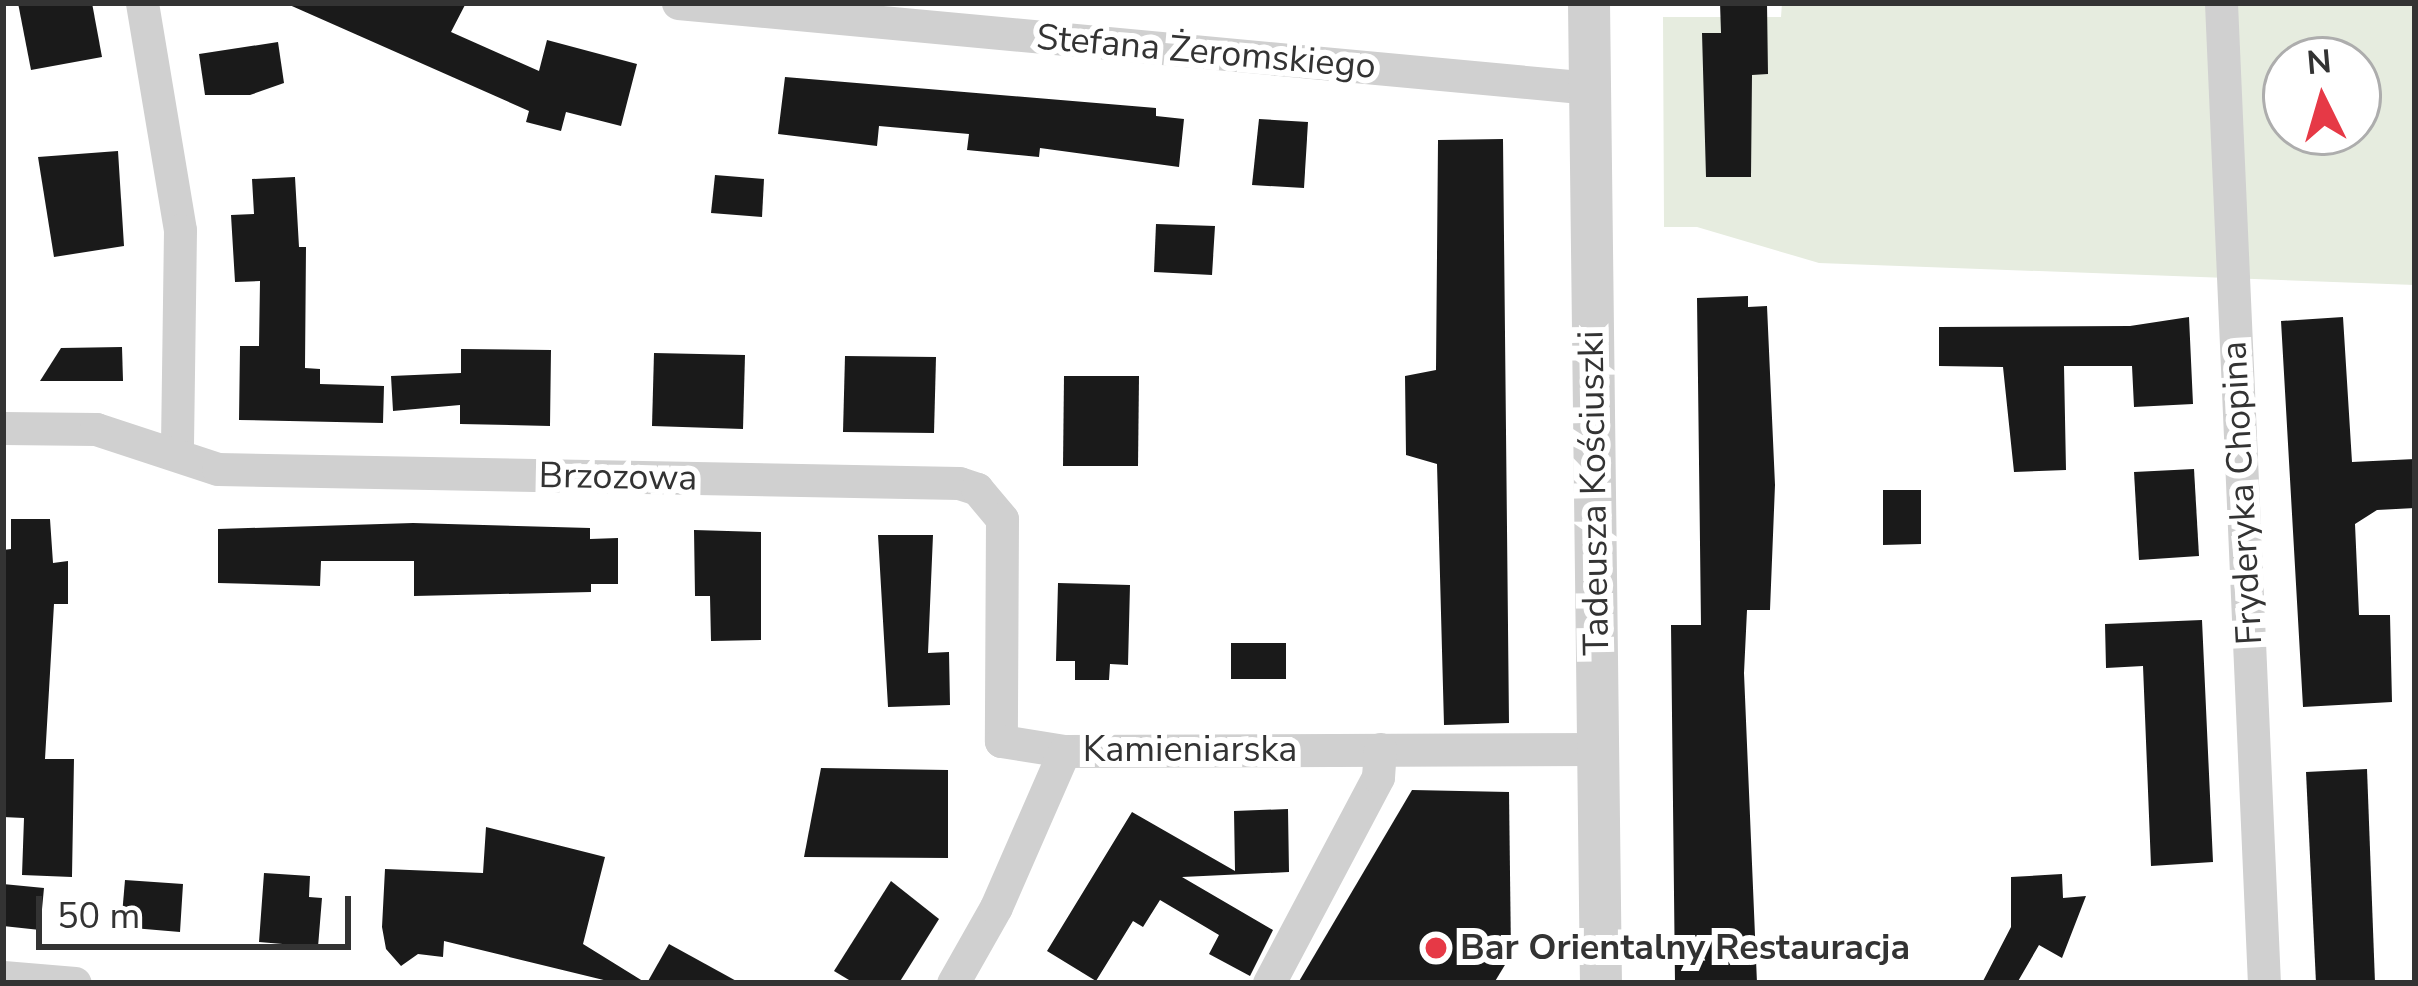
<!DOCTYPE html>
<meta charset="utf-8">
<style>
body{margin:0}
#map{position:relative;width:2418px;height:986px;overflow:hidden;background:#fff;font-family:"Nunito Sans",sans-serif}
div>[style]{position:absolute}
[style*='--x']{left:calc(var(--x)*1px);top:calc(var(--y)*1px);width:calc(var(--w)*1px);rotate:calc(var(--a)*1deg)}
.green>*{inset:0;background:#e6ecdf}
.building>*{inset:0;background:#1a1a1a}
.minor>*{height:33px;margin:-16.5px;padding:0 16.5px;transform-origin:16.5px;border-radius:16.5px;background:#d0d0d0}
.tertiary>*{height:42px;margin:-21px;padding:0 21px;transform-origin:21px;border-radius:21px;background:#d0d0d0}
.dots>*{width:33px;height:33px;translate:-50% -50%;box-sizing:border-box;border:6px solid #fff;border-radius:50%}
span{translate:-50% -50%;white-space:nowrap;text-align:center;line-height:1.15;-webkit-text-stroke:12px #fff;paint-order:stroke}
.street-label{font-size:36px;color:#333}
.poi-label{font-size:36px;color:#333;font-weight:700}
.left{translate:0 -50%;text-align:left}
.frame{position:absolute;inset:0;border:6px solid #333;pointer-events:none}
.north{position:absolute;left:2262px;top:36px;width:120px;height:120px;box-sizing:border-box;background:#fff;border:3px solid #adadad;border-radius:50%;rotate:355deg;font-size:33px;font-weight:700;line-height:48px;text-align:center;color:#333}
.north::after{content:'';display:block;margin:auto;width:42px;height:54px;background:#e63946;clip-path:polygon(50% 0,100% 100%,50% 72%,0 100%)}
.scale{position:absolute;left:36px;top:896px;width:315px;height:54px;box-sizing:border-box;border:6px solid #333;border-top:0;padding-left:15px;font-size:36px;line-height:42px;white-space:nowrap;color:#333;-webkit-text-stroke:9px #fff;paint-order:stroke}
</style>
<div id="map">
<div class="green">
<div style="clip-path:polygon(evenodd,1782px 3px,2415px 3px,2415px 285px,1819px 263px,1697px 227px,1664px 227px,1663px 17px,1781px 17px,1782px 3px,2286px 60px,2358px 60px,2358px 132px,2286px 132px,2286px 60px)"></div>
</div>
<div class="building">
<div style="clip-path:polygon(18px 3px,92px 3px,102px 57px,31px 70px)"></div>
<div style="clip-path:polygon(285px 3px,466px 3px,451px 32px,539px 71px,547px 40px,637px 64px,621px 126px,566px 112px,561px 131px,526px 122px,529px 111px)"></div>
<div style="clip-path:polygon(1720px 3px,1767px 3px,1768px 74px,1752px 75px,1751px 177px,1706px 177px,1702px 33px,1721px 33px)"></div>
<div style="clip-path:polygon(278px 42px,284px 83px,250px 95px,205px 95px,199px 54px)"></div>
<div style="clip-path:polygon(785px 77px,1156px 108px,1156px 116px,1184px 119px,1179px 167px,1040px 148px,1039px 157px,967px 150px,969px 134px,879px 126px,877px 146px,778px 134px)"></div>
<div style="clip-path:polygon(1259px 119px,1308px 122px,1304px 188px,1252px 185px)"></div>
<div style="clip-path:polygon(1503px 139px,1509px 723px,1444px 725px,1437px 464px,1406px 455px,1405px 376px,1436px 370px,1438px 140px)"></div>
<div style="clip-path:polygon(118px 151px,124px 246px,54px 257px,38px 157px)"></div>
<div style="clip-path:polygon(715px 175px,764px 179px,762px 217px,711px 213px)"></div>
<div style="clip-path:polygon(295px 177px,299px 247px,306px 247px,305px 368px,320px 369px,320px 384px,384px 386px,383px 423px,239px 420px,240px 346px,259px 346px,260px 281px,235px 282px,231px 215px,254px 214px,252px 179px)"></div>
<div style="clip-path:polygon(1156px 224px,1215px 226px,1212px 275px,1154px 272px)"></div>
<div style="clip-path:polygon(1748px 296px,1748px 307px,1767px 306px,1775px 485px,1770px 610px,1747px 610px,1744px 673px,1757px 983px,1675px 983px,1671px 625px,1701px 625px,1697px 298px)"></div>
<div style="clip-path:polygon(2189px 317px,2193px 404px,2134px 407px,2132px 366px,2064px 366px,2066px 470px,2014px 472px,2003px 367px,1939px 366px,1939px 327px,2130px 326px)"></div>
<div style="clip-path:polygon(2343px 317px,2352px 462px,2415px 459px,2415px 508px,2377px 510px,2355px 524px,2359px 615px,2390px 615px,2392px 702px,2303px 707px,2281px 321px)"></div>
<div style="clip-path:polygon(122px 347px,123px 381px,40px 381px,61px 348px)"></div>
<div style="clip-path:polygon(461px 349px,551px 350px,550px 426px,460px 424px,460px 405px,393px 411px,391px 376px,461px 373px)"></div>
<div style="clip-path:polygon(654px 353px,745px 355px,743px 429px,652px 426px)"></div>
<div style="clip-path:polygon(845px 356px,936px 357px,934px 433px,843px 432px)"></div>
<div style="clip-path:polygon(1064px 376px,1139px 376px,1138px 466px,1063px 466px)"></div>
<div style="clip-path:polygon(2194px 469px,2199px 556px,2139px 560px,2134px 472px)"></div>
<div style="clip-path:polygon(1883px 490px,1921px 490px,1921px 544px,1883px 545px)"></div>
<div style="clip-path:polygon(11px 519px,50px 519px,53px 563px,68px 561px,68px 604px,54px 604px,45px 759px,74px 759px,72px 877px,22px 875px,24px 818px,3px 817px,3px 550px,11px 549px)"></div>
<div style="clip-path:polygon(413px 523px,590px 528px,590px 539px,618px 538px,618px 584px,591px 584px,591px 592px,414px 596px,414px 561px,321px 561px,320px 586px,218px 583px,218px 529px)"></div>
<div style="clip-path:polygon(694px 530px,761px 532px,761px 640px,711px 641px,710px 596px,695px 596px)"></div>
<div style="clip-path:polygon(878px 535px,933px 535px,928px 653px,949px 652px,950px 705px,888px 707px)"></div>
<div style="clip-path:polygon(1058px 583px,1130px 585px,1128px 665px,1110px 664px,1109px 680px,1075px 680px,1075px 661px,1056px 661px)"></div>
<div style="clip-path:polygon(2202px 620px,2213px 862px,2151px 866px,2143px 666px,2106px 668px,2105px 624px)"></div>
<div style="clip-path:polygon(1231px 643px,1286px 643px,1286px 679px,1231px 679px)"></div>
<div style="clip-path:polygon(821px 768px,948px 770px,948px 858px,804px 857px)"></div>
<div style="clip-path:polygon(2367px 769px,2375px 983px,2316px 983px,2306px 772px)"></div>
<div style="clip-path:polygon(1412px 790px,1509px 792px,1511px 955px,1494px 983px,1298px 983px)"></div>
<div style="clip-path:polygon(1288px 809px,1289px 872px,1182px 877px,1273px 930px,1250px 976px,1209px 954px,1219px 935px,1160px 900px,1143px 927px,1133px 921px,1096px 981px,1047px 951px,1132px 812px,1235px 871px,1234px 811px)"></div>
<div style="clip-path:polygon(486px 827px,605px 857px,583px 944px,646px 983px,616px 983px,444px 941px,443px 957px,418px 954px,401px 966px,386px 949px,382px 927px,385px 869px,483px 873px)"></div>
<div style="clip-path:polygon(264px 873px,310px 876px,309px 897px,322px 898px,318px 947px,259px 942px)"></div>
<div style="clip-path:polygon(2062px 874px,2063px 898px,2086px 896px,2062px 958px,2039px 945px,2017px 983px,1982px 983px,2011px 927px,2011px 877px)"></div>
<div style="clip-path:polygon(125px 880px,183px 884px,180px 932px,121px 927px)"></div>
<div style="clip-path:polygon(891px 881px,939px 919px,899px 983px,854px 983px,834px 971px)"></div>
<div style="clip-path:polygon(3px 884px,44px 888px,40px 930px,3px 926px)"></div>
<div style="clip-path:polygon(669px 944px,740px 983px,647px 983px)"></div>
</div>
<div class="minor">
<div style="--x:142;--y:3;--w:230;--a:80.5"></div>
<div style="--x:180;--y:230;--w:224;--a:90.8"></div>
<div style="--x:678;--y:3;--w:917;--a:5.32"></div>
<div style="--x:2221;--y:3;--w:981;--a:87.49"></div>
<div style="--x:3;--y:428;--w:93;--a:0.6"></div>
<div style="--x:96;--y:429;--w:128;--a:18.2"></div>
<div style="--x:218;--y:469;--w:741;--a:1.08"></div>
<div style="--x:959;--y:483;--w:19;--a:18"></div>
<div style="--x:977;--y:489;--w:39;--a:50"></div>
<div style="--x:1002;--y:519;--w:222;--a:90.3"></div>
<div style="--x:1001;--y:741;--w:64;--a:9"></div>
<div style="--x:1064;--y:751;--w:534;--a:-0.21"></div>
<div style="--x:3;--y:977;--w:72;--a:4.8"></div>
<div style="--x:953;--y:983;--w:87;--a:-60.5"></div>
<div style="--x:996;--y:907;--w:170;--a:-66.4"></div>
<div style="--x:1269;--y:983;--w:233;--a:-62.1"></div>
<div style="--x:1378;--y:777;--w:28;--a:-86"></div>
</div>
<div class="tertiary">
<div style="--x:1589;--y:3;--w:980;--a:89.3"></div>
</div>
<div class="dots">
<div style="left:1436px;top:948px;background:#e63946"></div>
</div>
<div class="street-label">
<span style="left:1206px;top:52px;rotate:5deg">Stefana Żeromskiego</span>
<span style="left:618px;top:477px;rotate:1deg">Brzozowa</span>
<span style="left:1594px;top:493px;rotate:-91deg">Tadeusza Kościuszki</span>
<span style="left:2242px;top:493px;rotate:-93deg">Fryderyka Chopina</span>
<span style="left:1190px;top:750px">Kamieniarska</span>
</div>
<div class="poi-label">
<span class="left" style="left:1460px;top:948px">Bar Orientalny Restauracja</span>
</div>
<div class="frame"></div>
<div class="north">N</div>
<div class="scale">50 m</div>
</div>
